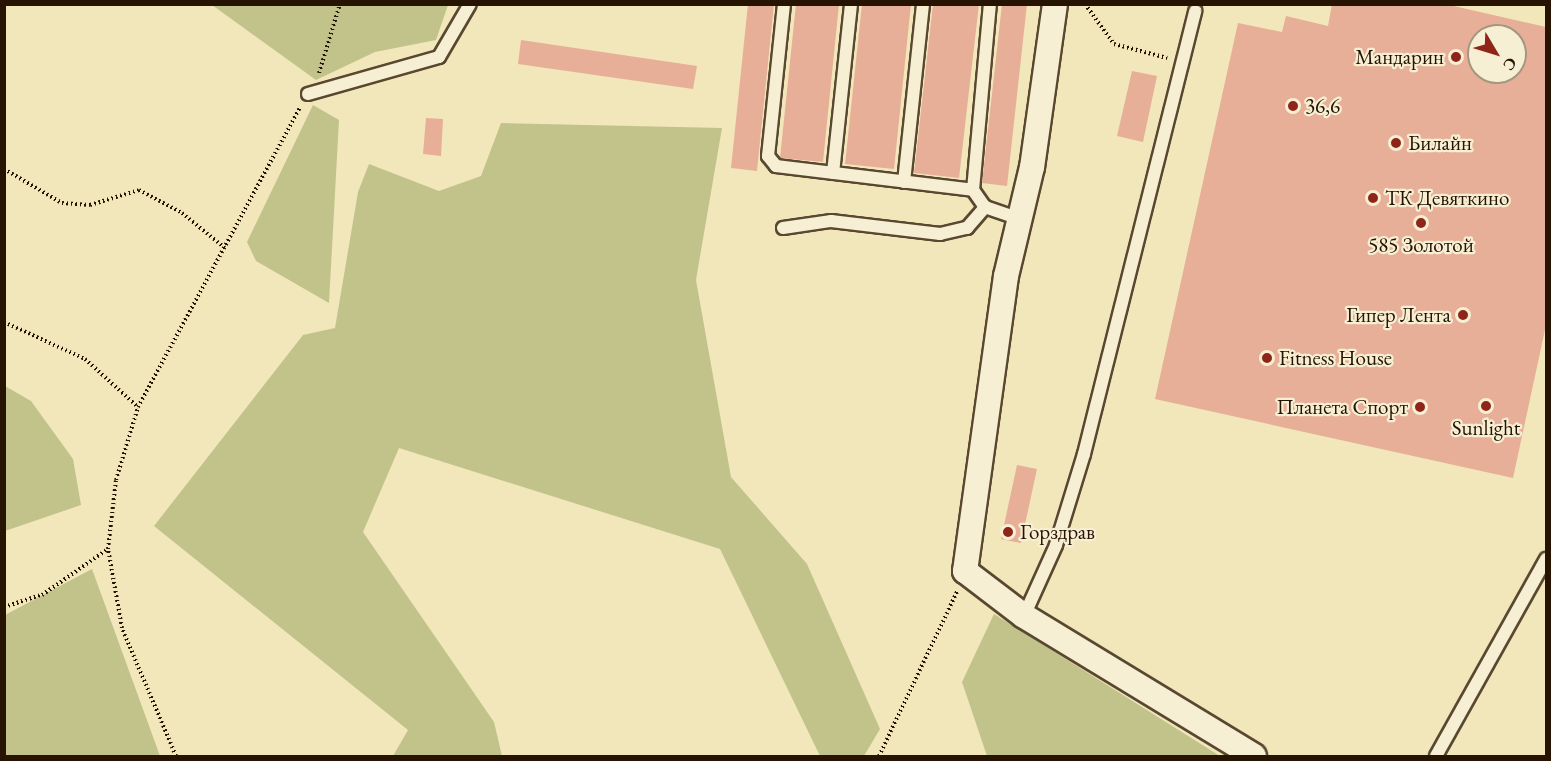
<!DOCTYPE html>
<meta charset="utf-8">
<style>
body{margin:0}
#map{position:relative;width:1551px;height:761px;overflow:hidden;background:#f2e6bb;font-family:"EB Garamond",serif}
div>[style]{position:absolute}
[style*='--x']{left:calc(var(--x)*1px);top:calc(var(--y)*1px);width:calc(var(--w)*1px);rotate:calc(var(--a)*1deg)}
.green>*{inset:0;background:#c2c38b}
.building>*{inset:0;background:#e7af97}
.path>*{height:4px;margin-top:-2px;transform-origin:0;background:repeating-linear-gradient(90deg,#261302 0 1.5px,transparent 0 4.5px)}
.roads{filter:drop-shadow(2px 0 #594830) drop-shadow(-2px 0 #594830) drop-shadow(0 2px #594830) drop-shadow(0 -2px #594830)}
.lane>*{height:12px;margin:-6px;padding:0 6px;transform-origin:6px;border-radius:6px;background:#f7efd3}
.street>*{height:24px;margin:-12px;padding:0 12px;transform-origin:12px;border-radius:12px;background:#f7efd3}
.dots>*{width:16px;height:16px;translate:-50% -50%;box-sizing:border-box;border:3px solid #f7efd3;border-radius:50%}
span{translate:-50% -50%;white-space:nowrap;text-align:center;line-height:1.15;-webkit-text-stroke:4.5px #f7efd3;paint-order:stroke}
.poi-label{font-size:21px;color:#261302}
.right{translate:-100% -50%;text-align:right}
.left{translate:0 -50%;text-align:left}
.frame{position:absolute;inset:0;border:6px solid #261302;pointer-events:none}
.north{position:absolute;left:1467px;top:24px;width:60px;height:60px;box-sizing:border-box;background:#f7efd3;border:2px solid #a3977f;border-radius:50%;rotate:128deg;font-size:16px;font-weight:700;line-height:24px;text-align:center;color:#261302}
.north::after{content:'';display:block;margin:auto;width:21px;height:27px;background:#8f2418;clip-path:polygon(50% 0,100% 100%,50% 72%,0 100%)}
</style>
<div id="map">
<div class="green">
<div style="clip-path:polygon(212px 5px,448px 5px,436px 40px,375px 52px,316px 80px)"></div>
<div style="clip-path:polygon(313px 105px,339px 120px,329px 303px,256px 261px,247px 242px)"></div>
<div style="clip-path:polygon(501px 123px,722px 128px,696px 280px,731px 477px,807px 564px,880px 729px,864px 756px,820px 756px,720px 549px,399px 448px,363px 532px,494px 722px,502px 756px,393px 756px,408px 730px,154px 526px,303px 335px,335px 328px,358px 192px,369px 164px,439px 191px,481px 176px)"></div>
<div style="clip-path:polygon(5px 386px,31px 401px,73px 459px,81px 505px,5px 531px)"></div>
<div style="clip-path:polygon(92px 569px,160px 756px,5px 756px,5px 615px)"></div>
<div style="clip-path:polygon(994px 614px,1220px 756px,987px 756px,962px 682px)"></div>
</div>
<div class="building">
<div style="clip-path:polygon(748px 4px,774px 4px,757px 171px,731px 168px)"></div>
<div style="clip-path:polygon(796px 4px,839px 4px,823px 162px,780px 158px)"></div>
<div style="clip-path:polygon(862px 4px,911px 4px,894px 169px,845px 164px)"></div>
<div style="clip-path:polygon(933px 4px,979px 4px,959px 178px,914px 173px)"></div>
<div style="clip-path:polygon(1002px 4px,1027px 4px,1007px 186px,982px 183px)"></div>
<div style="clip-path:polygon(evenodd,1332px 4px,1445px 4px,1546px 27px,1546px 325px,1513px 478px,1155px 399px,1238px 23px,1282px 32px,1286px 16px,1328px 26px,1332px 4px,1479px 36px,1515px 36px,1515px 72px,1479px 72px,1479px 36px)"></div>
<div style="clip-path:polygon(521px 40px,697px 66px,693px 89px,518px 64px)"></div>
<div style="clip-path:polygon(1132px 71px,1157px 76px,1143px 142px,1117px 136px)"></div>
<div style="clip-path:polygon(426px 118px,443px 119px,441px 156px,423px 154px)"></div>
<div style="clip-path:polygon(1017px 465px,1037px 469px,1021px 543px,1001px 539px)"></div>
</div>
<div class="path">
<div style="--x:1085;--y:4;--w:49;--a:54.1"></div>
<div style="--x:1114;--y:44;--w:55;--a:14.8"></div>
<div style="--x:319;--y:73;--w:72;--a:-73.1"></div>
<div style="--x:4;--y:169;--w:67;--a:30.4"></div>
<div style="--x:62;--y:203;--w:28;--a:4"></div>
<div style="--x:90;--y:205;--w:51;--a:-17"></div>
<div style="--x:139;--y:190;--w:49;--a:28.1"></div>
<div style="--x:182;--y:213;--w:55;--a:39.1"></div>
<div style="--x:4;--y:322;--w:89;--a:24.6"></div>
<div style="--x:85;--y:359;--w:72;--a:42.2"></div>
<div style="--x:4;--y:607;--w:40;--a:-18"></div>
<div style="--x:42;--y:595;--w:80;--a:-34.9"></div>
<div style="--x:176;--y:756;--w:139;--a:-112.9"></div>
<div style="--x:122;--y:628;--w:80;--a:-100"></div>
<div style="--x:108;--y:549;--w:69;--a:-83.4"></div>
<div style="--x:116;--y:480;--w:76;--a:-73.2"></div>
<div style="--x:138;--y:407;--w:340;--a:-61.6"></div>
<div style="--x:879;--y:756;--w:182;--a:-64.6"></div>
</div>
<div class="roads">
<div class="lane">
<div style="--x:784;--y:4;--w:153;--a:96"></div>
<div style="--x:768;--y:156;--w:13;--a:51"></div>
<div style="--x:776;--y:166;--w:198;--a:6.9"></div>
<div style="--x:973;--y:190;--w:21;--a:55"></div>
<div style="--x:985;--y:207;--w:37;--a:19"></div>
<div style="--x:308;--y:94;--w:136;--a:-15.8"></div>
<div style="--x:439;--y:57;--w:61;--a:-59.7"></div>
<div style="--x:833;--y:173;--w:170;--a:-83.9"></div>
<div style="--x:904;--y:182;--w:179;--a:-83.9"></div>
<div style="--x:973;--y:190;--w:187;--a:-84.8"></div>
<div style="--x:783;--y:228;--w:49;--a:-8.3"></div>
<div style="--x:831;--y:221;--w:110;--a:6.8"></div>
<div style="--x:940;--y:234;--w:28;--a:-13"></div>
<div style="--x:967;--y:228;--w:28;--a:-49"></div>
<div style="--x:1024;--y:616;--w:78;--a:-65.7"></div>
<div style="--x:1056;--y:545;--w:95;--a:-72.9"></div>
<div style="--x:1084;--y:454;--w:457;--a:-75.9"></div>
<div style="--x:1436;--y:756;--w:226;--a:-60.8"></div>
</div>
<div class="street">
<div style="--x:1055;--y:4;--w:165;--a:98"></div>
<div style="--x:1032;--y:167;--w:112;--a:103.4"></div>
<div style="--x:1006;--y:276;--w:298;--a:97.9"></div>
<div style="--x:965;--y:571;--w:74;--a:37.3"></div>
<div style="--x:1024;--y:616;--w:269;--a:31.3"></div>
</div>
</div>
<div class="dots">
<div style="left:1456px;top:57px;background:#8f2418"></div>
<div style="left:1293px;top:106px;background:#8f2418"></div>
<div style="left:1396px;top:143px;background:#8f2418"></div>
<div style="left:1373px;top:198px;background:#8f2418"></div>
<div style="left:1421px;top:223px;background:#8f2418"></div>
<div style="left:1463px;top:315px;background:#8f2418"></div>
<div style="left:1267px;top:358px;background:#8f2418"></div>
<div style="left:1486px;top:406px;background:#8f2418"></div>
<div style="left:1420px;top:407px;background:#8f2418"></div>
<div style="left:1008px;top:532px;background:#8f2418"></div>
</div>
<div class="poi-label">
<span class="right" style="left:1444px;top:57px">Мандарин</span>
<span class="left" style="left:1305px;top:106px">36,6</span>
<span class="left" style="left:1408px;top:143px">Билайн</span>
<span class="left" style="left:1385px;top:198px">ТК Девяткино</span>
<span style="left:1421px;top:245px">585 Золотой</span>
<span class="right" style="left:1451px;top:315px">Гипер Лента</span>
<span class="left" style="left:1279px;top:358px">Fitness House</span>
<span class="right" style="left:1408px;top:407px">Планета Спорт</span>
<span style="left:1486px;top:428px">Sunlight</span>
<span class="left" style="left:1020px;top:532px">Горздрав</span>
</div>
<div class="frame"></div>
<div class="north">С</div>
</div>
